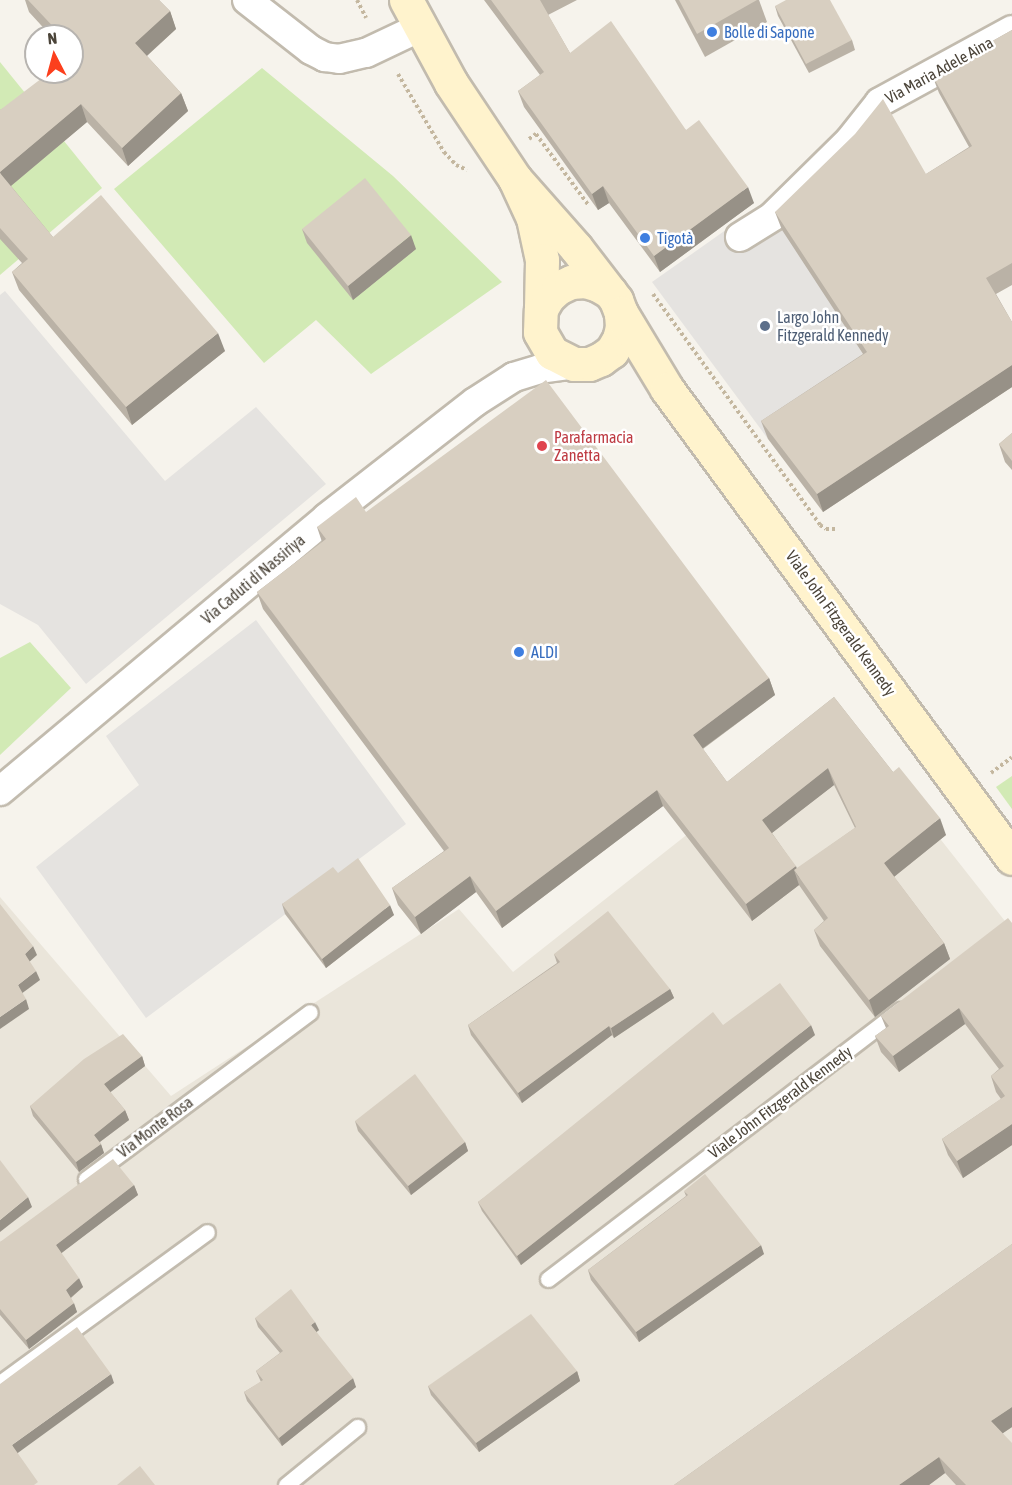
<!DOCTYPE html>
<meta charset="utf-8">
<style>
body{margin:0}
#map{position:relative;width:1012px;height:1485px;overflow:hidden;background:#f6f3ec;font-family:"Asap Condensed",sans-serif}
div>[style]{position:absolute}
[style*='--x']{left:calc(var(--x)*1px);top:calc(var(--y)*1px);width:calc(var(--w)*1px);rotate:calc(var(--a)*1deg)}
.residential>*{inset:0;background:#eae5da}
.green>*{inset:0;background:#d2eab5}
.parking>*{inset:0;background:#e5e3e0}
.path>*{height:4px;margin-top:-2px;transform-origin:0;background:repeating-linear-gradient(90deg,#c4b79f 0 3px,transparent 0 6px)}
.roads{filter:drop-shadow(2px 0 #c2bbae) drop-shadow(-2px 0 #c2bbae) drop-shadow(0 2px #c2bbae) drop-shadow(0 -2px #c2bbae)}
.service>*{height:15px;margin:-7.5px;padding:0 7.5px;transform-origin:7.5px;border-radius:7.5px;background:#fff}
.minor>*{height:28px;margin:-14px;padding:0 14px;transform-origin:14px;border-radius:14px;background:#fff}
.secondary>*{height:33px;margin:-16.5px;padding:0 16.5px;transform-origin:16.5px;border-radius:16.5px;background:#fff3cd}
.wall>*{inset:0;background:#bab2a6}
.shaded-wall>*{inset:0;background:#979187}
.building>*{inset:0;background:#d8cfc1}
.dots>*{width:16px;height:16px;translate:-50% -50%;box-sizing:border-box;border:3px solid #fff;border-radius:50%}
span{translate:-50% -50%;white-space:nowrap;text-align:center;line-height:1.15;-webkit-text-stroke:5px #fff;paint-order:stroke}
.shop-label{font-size:16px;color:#366cbe}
.left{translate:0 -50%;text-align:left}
.street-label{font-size:16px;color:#4b4439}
.service-label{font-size:16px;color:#4e5e75}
.health-label{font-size:16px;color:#be3a42}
.north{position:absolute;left:24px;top:24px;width:60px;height:60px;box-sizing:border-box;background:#fff;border:2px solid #b7b4b0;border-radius:50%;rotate:354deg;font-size:16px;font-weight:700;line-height:24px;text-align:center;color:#4b4439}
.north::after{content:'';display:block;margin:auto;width:21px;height:27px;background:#fc3f1d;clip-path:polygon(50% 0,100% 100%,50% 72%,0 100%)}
</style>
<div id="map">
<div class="residential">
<div style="clip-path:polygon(841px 713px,1012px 930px,1012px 1485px,0 1485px,0 897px,171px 1096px,459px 909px,513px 972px)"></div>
</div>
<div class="green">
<div style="clip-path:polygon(0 62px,102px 188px,0 275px)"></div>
<div style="clip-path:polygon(262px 68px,393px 176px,502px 282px,371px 374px,316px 320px,264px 363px,114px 189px)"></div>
<div style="clip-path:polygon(30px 642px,71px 688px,0 755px,0 658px)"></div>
<div style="clip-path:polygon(1012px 776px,1012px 809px,996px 787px)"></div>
</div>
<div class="parking">
<div style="clip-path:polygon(767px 201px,873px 370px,768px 439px,652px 282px)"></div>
<div style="clip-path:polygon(5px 291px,165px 481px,256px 407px,326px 484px,86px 684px,38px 625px,0 604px,0 295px)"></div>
<div style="clip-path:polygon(256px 620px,406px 824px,146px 1018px,36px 867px,139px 785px,106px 736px)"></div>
</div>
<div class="path">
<div style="--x:357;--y:0;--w:20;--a:63"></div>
<div style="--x:398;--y:74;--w:91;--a:59.5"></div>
<div style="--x:444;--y:152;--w:18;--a:47"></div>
<div style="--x:456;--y:165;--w:12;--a:24"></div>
<div style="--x:529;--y:139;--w:9;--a:-36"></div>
<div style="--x:536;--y:134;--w:89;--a:53.6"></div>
<div style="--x:653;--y:294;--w:285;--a:54.1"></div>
<div style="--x:820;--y:525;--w:7;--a:34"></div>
<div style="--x:826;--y:529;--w:12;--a:0"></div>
<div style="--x:991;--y:773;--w:26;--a:-37"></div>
</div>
<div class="roads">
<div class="service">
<div style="--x:86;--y:1179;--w:279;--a:-36.7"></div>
<div style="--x:548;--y:1279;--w:443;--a:-37.4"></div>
<div style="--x:0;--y:1383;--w:256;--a:-36.1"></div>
<div style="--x:286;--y:1485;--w:92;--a:-39.2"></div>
</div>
<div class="minor">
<div style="--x:247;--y:0;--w:81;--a:38"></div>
<div style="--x:311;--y:50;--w:16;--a:27"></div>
<div style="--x:325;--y:57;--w:14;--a:8"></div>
<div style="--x:339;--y:59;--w:28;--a:-13"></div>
<div style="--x:366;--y:53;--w:61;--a:-25.3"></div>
<div style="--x:740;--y:237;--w:39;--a:-32"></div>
<div style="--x:773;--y:216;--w:108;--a:-44.6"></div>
<div style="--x:850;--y:140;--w:48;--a:-51.7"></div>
<div style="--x:880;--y:102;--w:150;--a:-28.6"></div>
<div style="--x:0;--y:791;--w:425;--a:-39.9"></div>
<div style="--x:326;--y:518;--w:189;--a:-37.9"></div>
<div style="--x:475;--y:402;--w:46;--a:-32.7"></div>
<div style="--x:514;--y:377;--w:27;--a:-17"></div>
<div style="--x:540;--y:369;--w:34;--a:-8"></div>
</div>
<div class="secondary">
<div style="--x:406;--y:0;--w:94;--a:61.5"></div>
<div style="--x:451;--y:83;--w:115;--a:56.3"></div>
<div style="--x:515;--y:179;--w:43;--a:65.2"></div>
<div style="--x:533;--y:218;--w:43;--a:77.9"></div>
<div style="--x:542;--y:260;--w:49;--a:91.2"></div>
<div style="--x:515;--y:179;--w:92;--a:48.5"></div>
<div style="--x:576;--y:248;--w:66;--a:52.4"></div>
<div style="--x:616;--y:300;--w:14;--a:69"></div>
<div style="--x:621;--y:313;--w:14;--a:86"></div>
<div style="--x:622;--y:327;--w:12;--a:104"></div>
<div style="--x:619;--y:339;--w:14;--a:120"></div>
<div style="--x:612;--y:351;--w:14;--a:144"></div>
<div style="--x:601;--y:359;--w:13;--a:157"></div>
<div style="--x:589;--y:364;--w:15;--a:180"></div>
<div style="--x:574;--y:364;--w:25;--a:-153"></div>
<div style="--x:552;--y:353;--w:24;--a:-120"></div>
<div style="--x:540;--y:332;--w:23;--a:-88"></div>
<div style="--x:541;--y:309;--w:14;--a:-60"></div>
<div style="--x:548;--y:297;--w:13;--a:-42"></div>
<div style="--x:558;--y:288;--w:14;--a:-25"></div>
<div style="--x:571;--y:282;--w:14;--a:-4"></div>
<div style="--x:585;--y:281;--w:14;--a:17"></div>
<div style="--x:598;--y:285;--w:14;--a:30"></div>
<div style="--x:621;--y:313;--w:89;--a:58.8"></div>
<div style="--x:667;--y:389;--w:582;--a:53.66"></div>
</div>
</div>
<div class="wall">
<div style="clip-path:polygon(25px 0,159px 0,170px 11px,176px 29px,147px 56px,181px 93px,188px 111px,128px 166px,87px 122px,11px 186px,53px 237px,225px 351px,132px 425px,19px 290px,12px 272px,22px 263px,0 239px,0 110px,72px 72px,72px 36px,51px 36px,29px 12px)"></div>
<div style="clip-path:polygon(484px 0,577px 0,548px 15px,570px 53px,686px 130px,754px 203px,660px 272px,609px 203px,598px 210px,524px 107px,518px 91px,540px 75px)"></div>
<div style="clip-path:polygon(675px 0,759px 0,767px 22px,705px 57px)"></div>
<div style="clip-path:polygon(775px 6px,852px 40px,855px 50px,809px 73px,778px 16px)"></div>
<div style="clip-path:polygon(1012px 30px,1012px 285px,996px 294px,1012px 322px,1012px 387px,823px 512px,768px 439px,761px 421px,863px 354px,782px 230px,775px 212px,926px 174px,969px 147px,939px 93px,932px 75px)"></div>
<div style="clip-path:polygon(302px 229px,416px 249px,353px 300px,307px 243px)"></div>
<div style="clip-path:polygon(1012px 433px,1012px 470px,1005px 462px,999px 444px)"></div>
<div style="clip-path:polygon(evenodd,366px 512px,769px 678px,775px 695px,703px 749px,727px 782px,834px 697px,893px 772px,946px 835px,894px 877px,944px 943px,950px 959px,875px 1017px,820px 946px,814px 930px,824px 921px,799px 885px,752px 921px,663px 806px,502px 928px,476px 892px,421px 934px,398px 905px,392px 888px,444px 851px,263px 609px,257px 592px,322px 542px,317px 527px,366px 512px,834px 785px,855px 828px,797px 869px,772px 833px,834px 785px)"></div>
<div style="clip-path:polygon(338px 873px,394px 915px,326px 968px,285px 914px,282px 904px)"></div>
<div style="clip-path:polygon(1012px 923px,1012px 1145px,963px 1178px,948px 1155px,942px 1139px,1001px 1099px,996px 1092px,991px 1076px,999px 1069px,965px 1024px,899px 1072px,881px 1052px,875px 1036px,886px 1028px,881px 1016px)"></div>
<div style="clip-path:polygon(554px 954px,670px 989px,674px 998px,614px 1038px,612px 1035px,522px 1103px,471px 1035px,468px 1025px,557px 963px)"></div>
<div style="clip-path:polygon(723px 1025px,815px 1035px,521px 1265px,482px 1211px,478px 1202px)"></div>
<div style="clip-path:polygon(142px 1056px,145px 1066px,110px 1092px,125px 1110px,129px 1120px,100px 1142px,104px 1153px,79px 1172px,33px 1116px,30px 1106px)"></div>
<div style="clip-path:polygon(355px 1121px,465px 1142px,468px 1151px,411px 1195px,358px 1131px)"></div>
<div style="clip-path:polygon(134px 1185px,138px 1195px,61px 1253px,83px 1287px,71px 1298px,77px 1312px,29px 1349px,0 1315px,0 1242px)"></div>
<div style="clip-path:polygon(684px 1191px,764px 1254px,639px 1342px,591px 1280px,588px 1270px,686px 1196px)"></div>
<div style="clip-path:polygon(1012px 1244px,1012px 1427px,1003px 1433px,1012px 1485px,956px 1485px,945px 1473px,929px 1485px,674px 1485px)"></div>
<div style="clip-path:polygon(255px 1318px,319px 1330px,316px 1332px,356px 1387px,282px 1446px,247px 1401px,244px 1392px,261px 1382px,256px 1371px,280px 1353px,258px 1327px)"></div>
<div style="clip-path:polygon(577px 1371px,580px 1381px,479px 1452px,431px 1395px,428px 1386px)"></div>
</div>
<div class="shaded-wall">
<div style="clip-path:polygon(170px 11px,176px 29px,141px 61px,135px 43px)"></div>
<div style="clip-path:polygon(181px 93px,188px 111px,128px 166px,122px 148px)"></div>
<div style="clip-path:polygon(81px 104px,87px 122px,6px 190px,0 172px)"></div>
<div style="clip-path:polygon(603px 186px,609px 203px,598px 210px,592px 194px)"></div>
<div style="clip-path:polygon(748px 187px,754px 203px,660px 272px,654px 256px)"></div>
<div style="clip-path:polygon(411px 235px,416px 249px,353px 300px,348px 286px)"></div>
<div style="clip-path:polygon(218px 333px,225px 351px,132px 425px,126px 407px)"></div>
<div style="clip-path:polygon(1012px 365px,1012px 387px,823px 512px,817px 494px)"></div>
<div style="clip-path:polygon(769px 678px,775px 695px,699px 751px,693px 735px)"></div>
<div style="clip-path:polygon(828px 768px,834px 785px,768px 836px,762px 820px)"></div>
<div style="clip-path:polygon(657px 790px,663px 806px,502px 928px,496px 911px)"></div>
<div style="clip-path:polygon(940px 818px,946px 835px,890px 880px,884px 863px)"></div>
<div style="clip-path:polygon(796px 866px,800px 879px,794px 870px,799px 885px,752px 921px,746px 904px)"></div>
<div style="clip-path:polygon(470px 876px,476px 892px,421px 934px,415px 917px)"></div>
<div style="clip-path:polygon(390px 905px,394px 915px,326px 968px,322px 959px)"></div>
<div style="clip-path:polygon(944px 943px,950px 959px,875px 1017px,869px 1000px)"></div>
<div style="clip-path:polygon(33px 946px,37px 955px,28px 963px,25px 954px)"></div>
<div style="clip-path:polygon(36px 971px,40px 980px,21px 994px,18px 985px)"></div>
<div style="clip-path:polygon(670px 989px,674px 998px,614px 1038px,611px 1028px)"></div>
<div style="clip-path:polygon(26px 999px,29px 1009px,0 1029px,0 1017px)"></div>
<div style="clip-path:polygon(959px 1008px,965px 1024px,899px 1072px,893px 1056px)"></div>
<div style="clip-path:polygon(811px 1025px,815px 1035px,521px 1265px,517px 1256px)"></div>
<div style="clip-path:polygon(609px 1026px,612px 1035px,522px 1103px,518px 1093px)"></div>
<div style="clip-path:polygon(142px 1056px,145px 1066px,108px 1094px,104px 1084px)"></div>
<div style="clip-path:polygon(125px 1110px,129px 1120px,97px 1144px,94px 1135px)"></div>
<div style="clip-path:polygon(1012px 1124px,1012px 1145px,963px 1178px,957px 1161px)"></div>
<div style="clip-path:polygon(465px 1142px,468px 1151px,411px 1195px,408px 1186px)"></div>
<div style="clip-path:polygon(101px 1144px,104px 1153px,79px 1172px,76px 1162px)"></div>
<div style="clip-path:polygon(134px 1185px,138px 1195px,59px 1255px,56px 1245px)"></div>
<div style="clip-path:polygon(28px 1197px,32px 1207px,0 1232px,0 1220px)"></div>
<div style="clip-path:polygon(761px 1245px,764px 1254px,639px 1342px,636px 1332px)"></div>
<div style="clip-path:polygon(79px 1278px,83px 1287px,69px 1299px,66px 1290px)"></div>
<div style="clip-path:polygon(74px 1303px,77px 1312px,29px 1349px,26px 1340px)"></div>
<div style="clip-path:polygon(315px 1322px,319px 1330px,314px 1334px,311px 1325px)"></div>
<div style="clip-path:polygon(577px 1371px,580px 1381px,479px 1452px,476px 1443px)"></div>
<div style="clip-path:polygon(111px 1374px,114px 1383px,15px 1455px,12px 1445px)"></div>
<div style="clip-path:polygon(353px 1378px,356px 1387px,282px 1446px,279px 1438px)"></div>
<div style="clip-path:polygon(1012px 1407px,1012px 1427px,997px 1437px,991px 1421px)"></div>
<div style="clip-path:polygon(939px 1457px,945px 1473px,929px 1485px,899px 1485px)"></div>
</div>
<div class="building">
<div style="clip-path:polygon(28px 0,159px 0,170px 11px,135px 43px,181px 93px,122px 148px,81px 104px,0 172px,0 110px,50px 72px,72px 72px,72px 56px,77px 52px,72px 47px,72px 36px,62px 36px)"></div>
<div style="clip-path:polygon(491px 0,540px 0,570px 53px,611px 21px,686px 130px,699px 120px,748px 187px,654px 256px,603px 186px,592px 194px,518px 91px,544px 72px)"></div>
<div style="clip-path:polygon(679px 0,757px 0,697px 34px)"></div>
<div style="clip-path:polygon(786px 0,830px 0,852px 40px,806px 64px,775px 6px)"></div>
<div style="clip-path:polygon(1012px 30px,1012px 263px,986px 278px,1012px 322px,1012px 365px,817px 494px,761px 421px,867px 352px,775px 212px,855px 134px,883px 99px,926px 174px,972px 146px,932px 75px)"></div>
<div style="clip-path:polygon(0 173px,53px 237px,101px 195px,218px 333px,126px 407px,12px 272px,28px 259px,0 228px)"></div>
<div style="clip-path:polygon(365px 178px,411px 235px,348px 286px,302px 229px)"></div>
<div style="clip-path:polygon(546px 380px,769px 678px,693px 735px,727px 782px,834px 697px,893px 772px,899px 767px,940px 818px,884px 863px,944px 943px,869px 1000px,814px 930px,828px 918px,794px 870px,856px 827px,828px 768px,762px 820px,796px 866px,746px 904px,657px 790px,496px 911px,470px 876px,415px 917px,392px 888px,449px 848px,257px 592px,326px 539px,317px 527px,356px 497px,366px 512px)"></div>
<div style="clip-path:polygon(1012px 433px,1012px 461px,999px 444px)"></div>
<div style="clip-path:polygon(358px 858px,390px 905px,322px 959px,282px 904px,333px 867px,338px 873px)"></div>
<div style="clip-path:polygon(0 904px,33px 946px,25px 954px,36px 971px,18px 985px,26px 999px,0 1017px)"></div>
<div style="clip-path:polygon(608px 911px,670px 989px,611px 1028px,609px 1026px,518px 1093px,468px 1025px,560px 962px,554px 954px)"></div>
<div style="clip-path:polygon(1008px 918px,1012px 923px,1012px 1124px,957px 1161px,942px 1139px,1005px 1096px,991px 1076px,1004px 1066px,959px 1008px,893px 1056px,875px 1036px,889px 1026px,881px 1016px)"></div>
<div style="clip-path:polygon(780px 983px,811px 1025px,517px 1256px,478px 1202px,713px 1012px,723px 1025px)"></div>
<div style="clip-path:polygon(123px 1034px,142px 1056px,104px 1084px,125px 1110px,94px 1135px,101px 1144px,76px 1162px,30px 1106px,84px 1059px)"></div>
<div style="clip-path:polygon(415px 1074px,465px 1142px,408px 1186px,355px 1121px)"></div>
<div style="clip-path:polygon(113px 1159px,134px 1185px,56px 1245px,79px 1278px,66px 1290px,74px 1303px,26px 1340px,0 1309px,0 1242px)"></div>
<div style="clip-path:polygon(0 1160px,28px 1197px,0 1220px)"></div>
<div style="clip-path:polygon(705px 1174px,761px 1245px,636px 1332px,588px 1270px,688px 1195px,684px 1191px)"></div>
<div style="clip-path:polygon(1012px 1244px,1012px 1407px,991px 1421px,1012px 1443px,1012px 1485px,966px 1485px,939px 1457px,899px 1485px,674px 1485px)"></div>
<div style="clip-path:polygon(291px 1289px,315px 1322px,311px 1325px,353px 1378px,279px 1438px,244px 1392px,263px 1380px,256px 1371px,283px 1351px,255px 1318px)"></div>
<div style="clip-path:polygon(531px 1314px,577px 1371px,476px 1443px,428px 1386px)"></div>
<div style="clip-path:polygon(77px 1327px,111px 1374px,12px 1445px,38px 1482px,34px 1485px,0 1485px,0 1384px)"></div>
<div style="clip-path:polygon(140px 1466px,155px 1485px,117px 1485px)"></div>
</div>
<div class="dots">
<div style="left:712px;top:32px;background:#3f7fe0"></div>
<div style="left:645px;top:238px;background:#3f7fe0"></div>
<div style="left:765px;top:326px;background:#5c6f8a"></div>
<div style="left:542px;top:446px;background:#e0444e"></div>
<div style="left:519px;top:652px;background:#3f7fe0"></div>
</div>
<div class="shop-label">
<span class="left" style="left:724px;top:32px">Bolle di Sapone</span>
<span class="left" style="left:657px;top:238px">Tigotà</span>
<span class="left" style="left:531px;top:652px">ALDI</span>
</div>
<div class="street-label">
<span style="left:939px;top:70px;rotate:-29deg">Via Maria Adele Aina</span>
<span style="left:253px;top:579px;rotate:-40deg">Via Caduti di Nassiriya</span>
<span style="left:841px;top:623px;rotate:54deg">Viale John Fitzgerald Kennedy</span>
<span style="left:780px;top:1102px;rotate:-37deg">Viale John Fitzgerald Kennedy</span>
<span style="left:155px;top:1127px;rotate:-37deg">Via Monte Rosa</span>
</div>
<div class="service-label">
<span class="left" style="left:777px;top:326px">Largo John<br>Fitzgerald Kennedy</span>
</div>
<div class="health-label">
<span class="left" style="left:554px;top:446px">Parafarmacia<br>Zanetta</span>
</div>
<div class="north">N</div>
</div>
